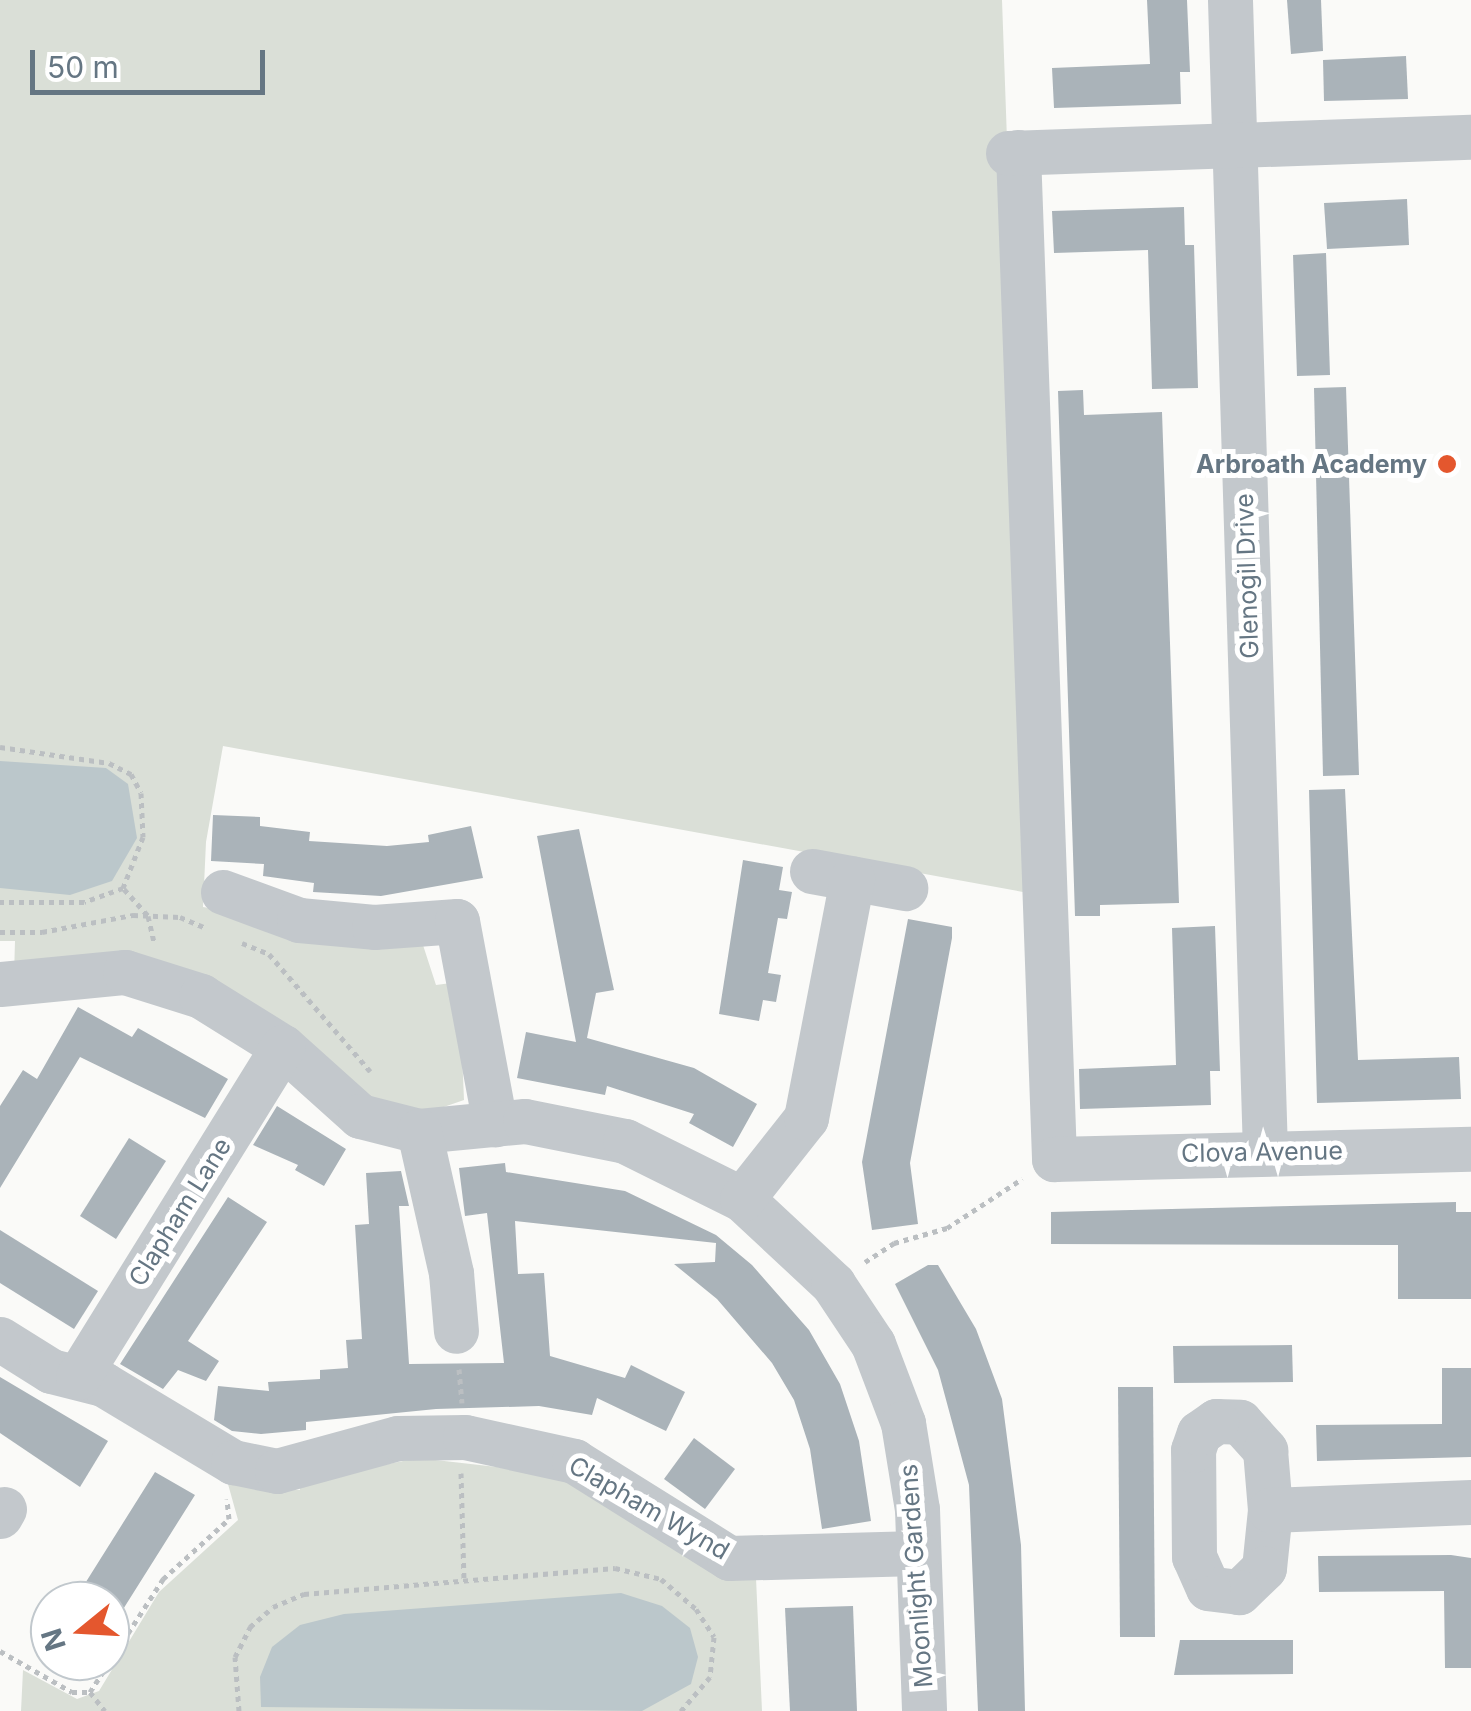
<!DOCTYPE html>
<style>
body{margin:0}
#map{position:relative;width:1471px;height:1711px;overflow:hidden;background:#fafaf8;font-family:Inter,sans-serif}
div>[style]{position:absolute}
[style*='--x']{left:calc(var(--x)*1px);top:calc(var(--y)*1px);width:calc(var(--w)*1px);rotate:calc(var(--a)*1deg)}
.green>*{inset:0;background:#dadfd7}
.water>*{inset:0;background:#bbc7cb}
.building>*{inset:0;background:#aab3b9}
.path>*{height:5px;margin-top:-2.5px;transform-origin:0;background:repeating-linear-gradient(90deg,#bbbfc2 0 5px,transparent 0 10px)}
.minor>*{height:45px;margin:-22.5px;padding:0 22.5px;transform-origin:22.5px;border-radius:22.5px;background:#c3c8cc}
.dots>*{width:28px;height:28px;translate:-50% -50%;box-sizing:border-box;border:5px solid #fff;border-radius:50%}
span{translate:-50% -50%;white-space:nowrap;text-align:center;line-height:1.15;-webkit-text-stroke:10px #fff;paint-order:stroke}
.poi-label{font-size:25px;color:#657683;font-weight:700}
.right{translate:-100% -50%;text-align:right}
.street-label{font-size:25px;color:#657683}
.north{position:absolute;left:30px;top:1581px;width:100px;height:100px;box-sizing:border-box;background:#fff;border:2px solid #c1c8cd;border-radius:50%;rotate:252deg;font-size:28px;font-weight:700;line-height:40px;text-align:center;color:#657683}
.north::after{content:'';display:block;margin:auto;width:35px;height:45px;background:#e4572e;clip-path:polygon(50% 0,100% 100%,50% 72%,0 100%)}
.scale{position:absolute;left:30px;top:50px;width:235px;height:45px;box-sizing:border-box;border:5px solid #657683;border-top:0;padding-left:12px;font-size:30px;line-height:35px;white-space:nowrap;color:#657683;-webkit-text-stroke:8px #fff;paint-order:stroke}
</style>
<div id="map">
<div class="green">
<div style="clip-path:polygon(0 0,1002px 0,1034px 894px,223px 746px,206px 842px,203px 907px,422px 942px,436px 985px,459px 982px,464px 1100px,403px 1121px,203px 984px,14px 975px,15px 941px,0 941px)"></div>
<div style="clip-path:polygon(418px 1458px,551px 1473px,756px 1578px,762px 1711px,21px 1711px,23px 1670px,77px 1699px,99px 1691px,159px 1592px,238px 1520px,228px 1484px,300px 1490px,299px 1482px)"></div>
</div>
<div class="water">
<div style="clip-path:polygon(0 761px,106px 768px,128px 784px,137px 838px,112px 881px,70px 895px,0 888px)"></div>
<div style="clip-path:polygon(621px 1593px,662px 1606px,690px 1628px,698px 1657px,691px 1684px,642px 1711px,261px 1707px,260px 1677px,272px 1647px,300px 1625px,344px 1614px)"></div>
</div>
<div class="building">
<div style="clip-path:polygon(1147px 0,1187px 0,1190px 72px,1180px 72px,1181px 104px,1054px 108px,1052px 68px,1150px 64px)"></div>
<div style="clip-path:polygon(1287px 0,1321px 0,1323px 51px,1291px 54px)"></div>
<div style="clip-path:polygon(1406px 56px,1408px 99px,1324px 101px,1323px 60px)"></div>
<div style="clip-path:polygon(1407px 199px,1409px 245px,1327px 249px,1324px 203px)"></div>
<div style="clip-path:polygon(1184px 207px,1185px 245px,1194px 245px,1198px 388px,1152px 389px,1148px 250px,1054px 253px,1052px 211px)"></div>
<div style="clip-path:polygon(1326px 253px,1330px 375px,1297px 376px,1293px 255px)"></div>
<div style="clip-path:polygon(1346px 387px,1359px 775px,1323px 776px,1314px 388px)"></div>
<div style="clip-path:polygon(1083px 390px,1084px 415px,1162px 412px,1179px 903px,1100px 905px,1100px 916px,1075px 916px,1058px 391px)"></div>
<div style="clip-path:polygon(1345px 789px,1358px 1060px,1459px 1057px,1461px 1099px,1317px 1103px,1309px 790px)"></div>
<div style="clip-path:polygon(213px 815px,260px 817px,260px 826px,310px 832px,309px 841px,387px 846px,429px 842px,428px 835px,471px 826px,483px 878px,381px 896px,313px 892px,314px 883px,263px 876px,264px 864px,211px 861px)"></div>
<div style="clip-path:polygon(579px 829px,614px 990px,596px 993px,587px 1038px,694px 1068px,757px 1104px,733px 1147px,689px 1123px,694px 1114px,607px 1086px,605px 1095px,517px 1078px,526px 1032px,576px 1042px,537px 836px)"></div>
<div style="clip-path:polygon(743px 860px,783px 867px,779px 890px,792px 892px,787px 919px,778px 918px,768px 973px,781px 975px,776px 1002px,763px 1000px,759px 1021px,719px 1014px)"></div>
<div style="clip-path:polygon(908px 919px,952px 927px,952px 938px,910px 1163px,918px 1224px,872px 1230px,862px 1162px)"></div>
<div style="clip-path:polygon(1215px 926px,1220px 1071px,1210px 1071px,1211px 1105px,1080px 1109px,1079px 1069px,1176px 1065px,1172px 928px)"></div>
<div style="clip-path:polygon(78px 1007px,132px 1037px,138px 1028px,228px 1079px,205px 1118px,80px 1057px,0 1188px,0 1106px,23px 1070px,37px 1079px)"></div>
<div style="clip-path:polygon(277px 1106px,346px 1149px,324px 1186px,295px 1170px,298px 1165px,253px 1145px)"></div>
<div style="clip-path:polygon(129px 1138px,166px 1161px,116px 1239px,80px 1216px)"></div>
<div style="clip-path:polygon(505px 1163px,506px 1172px,625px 1191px,716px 1235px,752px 1265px,809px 1330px,840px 1384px,859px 1441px,871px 1521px,822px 1529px,810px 1449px,794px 1400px,772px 1363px,717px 1299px,674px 1264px,715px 1262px,716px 1243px,515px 1221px,518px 1274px,544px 1273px,550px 1356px,625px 1378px,631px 1365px,685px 1392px,666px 1431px,597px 1398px,592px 1415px,539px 1406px,436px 1409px,306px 1422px,306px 1430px,261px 1434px,232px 1431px,214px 1420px,218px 1386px,269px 1391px,268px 1382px,320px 1379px,320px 1370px,348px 1368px,346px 1340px,362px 1339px,355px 1225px,369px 1224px,366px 1173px,401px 1171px,409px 1206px,399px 1206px,409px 1364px,504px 1363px,487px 1213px,465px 1216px,459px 1168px)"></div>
<div style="clip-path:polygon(228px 1197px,267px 1222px,188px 1341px,219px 1361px,206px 1381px,178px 1370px,163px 1389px,120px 1364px)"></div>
<div style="clip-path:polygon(1456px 1202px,1456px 1212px,1471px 1212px,1471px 1299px,1398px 1299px,1398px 1245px,1051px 1244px,1051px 1212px)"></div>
<div style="clip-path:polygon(0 1230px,98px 1291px,74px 1329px,0 1283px)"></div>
<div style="clip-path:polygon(928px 1265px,938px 1265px,976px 1329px,1002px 1399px,1021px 1545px,1025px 1711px,978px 1711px,969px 1485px,938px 1370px,895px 1284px)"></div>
<div style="clip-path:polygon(1292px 1345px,1293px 1382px,1174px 1383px,1173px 1346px)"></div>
<div style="clip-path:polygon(1442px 1368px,1471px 1368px,1471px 1457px,1317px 1461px,1316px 1425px,1442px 1424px)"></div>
<div style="clip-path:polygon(0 1377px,108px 1441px,80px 1487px,0 1433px)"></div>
<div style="clip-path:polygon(1118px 1387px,1153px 1387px,1155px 1637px,1120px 1637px)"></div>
<div style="clip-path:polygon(694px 1438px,735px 1469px,705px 1509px,664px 1479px)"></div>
<div style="clip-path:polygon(155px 1472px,195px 1495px,110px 1630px,110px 1601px,74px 1601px)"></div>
<div style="clip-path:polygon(1451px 1555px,1471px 1558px,1471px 1668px,1445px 1668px,1444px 1591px,1319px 1592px,1318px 1556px)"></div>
<div style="clip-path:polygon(853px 1606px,857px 1711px,790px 1711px,785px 1608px)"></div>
<div style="clip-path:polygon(1180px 1640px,1293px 1640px,1293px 1674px,1174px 1675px)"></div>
</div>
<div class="path">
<div style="--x:0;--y:747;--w:110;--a:8.4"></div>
<div style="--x:109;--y:763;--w:25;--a:27"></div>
<div style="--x:131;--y:774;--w:21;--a:62"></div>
<div style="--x:141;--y:793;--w:44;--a:87.4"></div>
<div style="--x:143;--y:837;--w:55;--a:111.4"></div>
<div style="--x:123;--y:888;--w:41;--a:160.3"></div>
<div style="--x:84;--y:902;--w:84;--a:180"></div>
<div style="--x:124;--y:889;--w:36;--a:48"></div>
<div style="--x:148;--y:916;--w:27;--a:77"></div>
<div style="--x:0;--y:932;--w:42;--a:0"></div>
<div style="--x:42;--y:932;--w:93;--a:-10.6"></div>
<div style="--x:133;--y:915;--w:47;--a:2.4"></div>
<div style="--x:180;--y:917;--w:26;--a:23"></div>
<div style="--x:242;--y:943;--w:29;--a:22"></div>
<div style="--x:269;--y:954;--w:155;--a:49.2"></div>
<div style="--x:865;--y:1262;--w:35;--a:-33"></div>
<div style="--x:894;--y:1243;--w:55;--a:-15.8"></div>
<div style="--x:947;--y:1228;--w:90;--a:-33.2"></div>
<div style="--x:459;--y:1369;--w:34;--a:85"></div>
<div style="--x:461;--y:1473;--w:108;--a:88.4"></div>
<div style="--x:0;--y:1651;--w:83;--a:29.7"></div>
<div style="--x:72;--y:1692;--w:18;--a:0"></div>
<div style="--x:90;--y:1692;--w:135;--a:-57.1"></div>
<div style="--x:163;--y:1579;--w:89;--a:-42.3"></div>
<div style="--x:229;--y:1519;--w:20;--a:-96"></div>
<div style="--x:90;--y:1692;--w:24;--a:52"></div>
<div style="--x:239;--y:1711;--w:54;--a:-94.2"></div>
<div style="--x:235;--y:1657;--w:34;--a:-63"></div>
<div style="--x:250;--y:1627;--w:30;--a:-41"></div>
<div style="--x:273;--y:1607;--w:34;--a:-23"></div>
<div style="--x:304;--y:1594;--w:312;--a:-4.8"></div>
<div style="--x:615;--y:1568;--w:47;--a:13.4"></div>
<div style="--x:661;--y:1579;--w:46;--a:40.6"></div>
<div style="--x:696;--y:1609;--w:33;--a:57"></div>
<div style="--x:714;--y:1637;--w:40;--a:95.7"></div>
<div style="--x:710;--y:1677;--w:45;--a:130.5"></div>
</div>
<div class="minor">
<div style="--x:1230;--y:0;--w:1152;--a:88.26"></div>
<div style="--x:1018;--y:152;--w:1008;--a:87.95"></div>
<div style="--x:1054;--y:1159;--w:417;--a:-1.4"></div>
<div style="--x:1008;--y:153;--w:463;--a:-2"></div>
<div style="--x:812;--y:871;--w:95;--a:10.4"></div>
<div style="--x:223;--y:892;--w:81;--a:20.2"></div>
<div style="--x:299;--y:920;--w:75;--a:5.3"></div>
<div style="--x:374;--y:927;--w:83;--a:-4.1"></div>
<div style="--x:457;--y:921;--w:207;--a:79.4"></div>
<div style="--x:0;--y:984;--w:126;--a:-5.5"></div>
<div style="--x:125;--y:972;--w:80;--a:17.5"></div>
<div style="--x:201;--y:996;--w:97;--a:31.9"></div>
<div style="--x:283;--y:1047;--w:103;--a:41.9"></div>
<div style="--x:360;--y:1116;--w:61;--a:14.3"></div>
<div style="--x:419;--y:1131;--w:106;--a:-5.4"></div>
<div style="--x:525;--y:1121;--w:102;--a:11.3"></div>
<div style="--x:625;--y:1141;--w:131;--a:26.4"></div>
<div style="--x:742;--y:1199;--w:125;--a:43"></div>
<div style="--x:833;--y:1284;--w:72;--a:56.3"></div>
<div style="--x:873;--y:1344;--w:85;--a:69.2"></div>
<div style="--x:903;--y:1423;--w:87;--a:80.8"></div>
<div style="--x:917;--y:1509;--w:202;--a:88"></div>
<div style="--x:419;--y:1131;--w:146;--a:77.3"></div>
<div style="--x:451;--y:1273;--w:58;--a:85.1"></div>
<div style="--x:742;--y:1199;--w:103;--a:-51.7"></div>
<div style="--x:806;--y:1118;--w:244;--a:-79.1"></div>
<div style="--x:0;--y:1339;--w:60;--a:32.1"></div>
<div style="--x:51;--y:1371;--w:54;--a:14"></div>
<div style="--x:103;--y:1384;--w:152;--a:31"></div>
<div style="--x:233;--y:1462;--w:45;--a:11.6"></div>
<div style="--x:277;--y:1471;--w:125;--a:-15.3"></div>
<div style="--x:398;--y:1438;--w:67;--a:-0.9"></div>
<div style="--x:465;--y:1437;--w:112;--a:12.4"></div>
<div style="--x:574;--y:1461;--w:183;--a:32"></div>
<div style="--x:729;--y:1558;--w:189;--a:-1.5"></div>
<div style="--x:78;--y:1377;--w:388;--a:-58.2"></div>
<div style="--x:1216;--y:1421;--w:24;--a:2"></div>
<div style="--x:1240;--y:1422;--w:38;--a:48"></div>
<div style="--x:1265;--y:1450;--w:60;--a:85.2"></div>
<div style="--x:1270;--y:1510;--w:58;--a:95.9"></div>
<div style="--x:1264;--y:1568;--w:35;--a:136"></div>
<div style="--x:1239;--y:1592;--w:31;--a:-173"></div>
<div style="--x:1208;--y:1588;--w:34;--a:-114"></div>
<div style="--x:1194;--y:1557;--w:107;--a:-90.5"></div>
<div style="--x:1193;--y:1450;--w:18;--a:-71"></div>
<div style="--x:1199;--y:1433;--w:21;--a:-35"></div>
<div style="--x:1270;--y:1510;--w:201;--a:-2.3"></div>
<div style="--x:0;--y:1516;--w:8;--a:-60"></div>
</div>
<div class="dots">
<div style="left:1447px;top:464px;background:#e4572e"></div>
</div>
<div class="poi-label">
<span class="right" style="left:1427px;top:464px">Arbroath Academy</span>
</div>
<div class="street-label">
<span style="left:1247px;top:576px;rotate:-92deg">Glenogil Drive</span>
<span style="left:1262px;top:1152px;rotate:-1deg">Clova Avenue</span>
<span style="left:180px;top:1212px;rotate:-58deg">Clapham Lane</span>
<span style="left:649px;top:1508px;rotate:30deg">Clapham Wynd</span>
<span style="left:916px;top:1576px;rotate:-94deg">Moonlight Gardens</span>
</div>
<div class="north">N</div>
<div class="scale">50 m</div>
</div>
